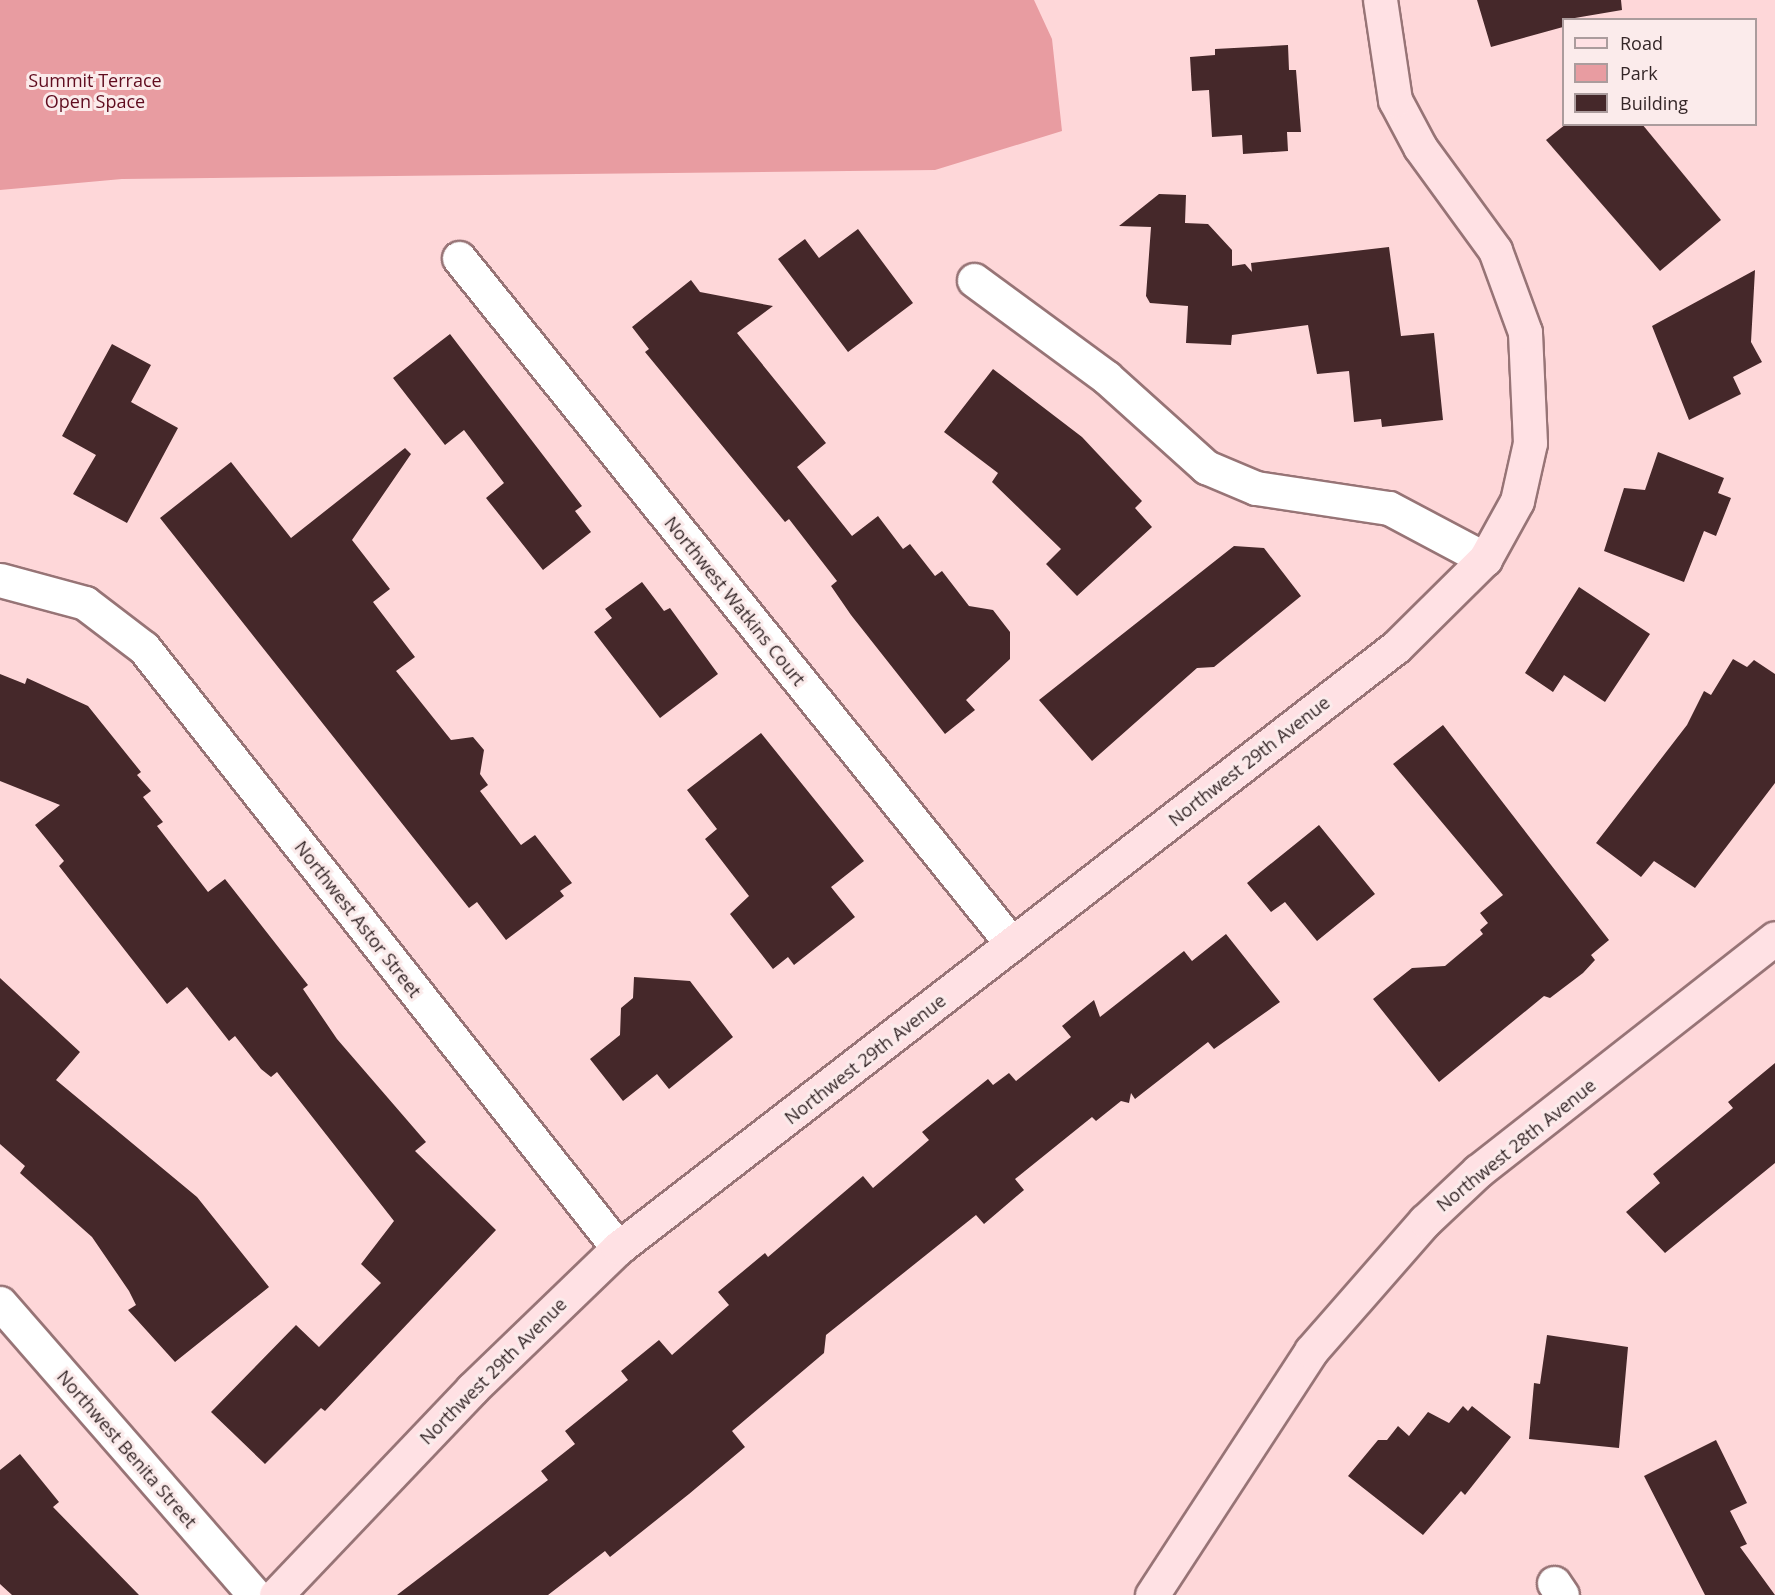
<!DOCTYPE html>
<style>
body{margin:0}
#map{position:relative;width:1775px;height:1595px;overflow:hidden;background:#fed7d9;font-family:"Open Sans",sans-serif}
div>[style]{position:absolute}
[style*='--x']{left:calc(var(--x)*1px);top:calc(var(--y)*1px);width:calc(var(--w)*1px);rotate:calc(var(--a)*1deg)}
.green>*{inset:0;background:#e89ca1}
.building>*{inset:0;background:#45282a}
.roads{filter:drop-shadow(2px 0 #977476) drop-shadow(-2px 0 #977476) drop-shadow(0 2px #977476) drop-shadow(0 -2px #977476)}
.street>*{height:33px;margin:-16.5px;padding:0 16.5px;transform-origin:16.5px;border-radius:16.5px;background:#fff}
.secondary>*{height:33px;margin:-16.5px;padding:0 16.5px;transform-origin:16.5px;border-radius:16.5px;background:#ffe1e4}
span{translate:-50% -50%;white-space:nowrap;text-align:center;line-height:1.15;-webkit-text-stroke:6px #fbebeb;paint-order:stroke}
.park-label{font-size:18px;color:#600c1f}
.street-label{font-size:18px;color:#342627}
.legend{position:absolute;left:1562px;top:18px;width:195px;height:108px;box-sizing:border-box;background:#fbebeb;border:2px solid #ab9c9d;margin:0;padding:8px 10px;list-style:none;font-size:18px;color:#342627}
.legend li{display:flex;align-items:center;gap:12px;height:30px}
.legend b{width:30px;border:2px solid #ab9c9d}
</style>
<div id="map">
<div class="green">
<div style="clip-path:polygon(0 0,1034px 0,1052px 39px,1062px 131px,935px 170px,122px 179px,0 190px)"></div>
</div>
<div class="building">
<div style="clip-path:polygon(1477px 0,1621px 0,1622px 10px,1563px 20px,1563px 27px,1491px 47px)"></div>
<div style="clip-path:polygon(1288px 45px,1289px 70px,1296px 70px,1301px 132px,1287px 132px,1288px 151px,1243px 154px,1242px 135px,1212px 137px,1209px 90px,1192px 91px,1190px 57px,1215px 55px,1215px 49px)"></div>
<div style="clip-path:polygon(1566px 124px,1642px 124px,1721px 220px,1660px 271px,1546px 140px)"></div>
<div style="clip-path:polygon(1159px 194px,1186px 195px,1185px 223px,1208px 224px,1232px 250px,1232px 266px,1245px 264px,1252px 272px,1251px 263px,1389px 247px,1401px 336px,1434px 333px,1443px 420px,1382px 427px,1381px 419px,1354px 422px,1349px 371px,1317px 374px,1308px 325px,1232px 335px,1231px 345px,1186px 343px,1188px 306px,1150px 303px,1146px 296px,1151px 227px,1119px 226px)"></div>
<div style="clip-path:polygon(858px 229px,913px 303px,848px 352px,778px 259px,805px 239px,819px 258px)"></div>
<div style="clip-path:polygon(1755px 270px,1751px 342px,1762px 362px,1733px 377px,1741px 394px,1689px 420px,1652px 326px)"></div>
<div style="clip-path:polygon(691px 280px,700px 292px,773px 306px,737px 333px,826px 443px,797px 467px,852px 536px,878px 516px,903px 549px,910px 544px,935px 576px,942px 571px,969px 606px,993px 610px,1010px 632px,1010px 659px,966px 700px,975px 710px,945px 734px,851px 615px,831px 586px,837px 581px,789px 519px,785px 522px,645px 352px,649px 349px,632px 327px)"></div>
<div style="clip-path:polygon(450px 334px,582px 506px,575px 511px,591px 532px,543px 570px,486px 498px,504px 483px,464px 430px,445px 445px,393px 378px)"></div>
<div style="clip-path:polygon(112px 344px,151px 365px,131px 402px,178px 428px,127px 523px,73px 494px,96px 455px,62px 436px)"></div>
<div style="clip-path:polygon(993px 369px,1082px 437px,1142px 501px,1135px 508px,1152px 527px,1077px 596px,1046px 564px,1061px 549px,992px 482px,998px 473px,944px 432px)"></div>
<div style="clip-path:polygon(405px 448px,411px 454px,352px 540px,390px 589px,373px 602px,415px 657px,396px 671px,451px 740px,473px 737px,484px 750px,480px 774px,488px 785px,480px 791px,521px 845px,535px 835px,572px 883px,560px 891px,564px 896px,506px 940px,477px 902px,469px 908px,160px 518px,231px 462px,291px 538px)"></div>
<div style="clip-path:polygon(1658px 452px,1724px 478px,1718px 493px,1731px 498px,1716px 536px,1704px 531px,1684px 582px,1604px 551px,1624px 488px,1645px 490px)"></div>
<div style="clip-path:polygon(1234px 546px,1264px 548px,1301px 596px,1214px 667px,1197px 668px,1092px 761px,1039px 700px)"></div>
<div style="clip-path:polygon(642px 582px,664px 611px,670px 608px,718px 674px,660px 718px,594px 632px,612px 618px,605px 609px)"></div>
<div style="clip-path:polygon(1579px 587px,1650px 634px,1605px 702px,1564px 675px,1553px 692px,1525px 673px)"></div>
<div style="clip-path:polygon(1733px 659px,1747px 667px,1754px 660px,1775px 674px,1775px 783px,1695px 888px,1654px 861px,1641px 877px,1596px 843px,1687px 725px,1704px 691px,1711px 695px)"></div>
<div style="clip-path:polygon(0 674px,25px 684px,27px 678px,88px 706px,141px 772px,137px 775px,151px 791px,143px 797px,163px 822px,157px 826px,208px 892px,225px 879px,308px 985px,303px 989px,337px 1039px,426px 1142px,415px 1151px,496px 1230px,325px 1411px,321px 1408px,265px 1464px,211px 1412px,296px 1325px,319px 1347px,381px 1283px,361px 1264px,394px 1221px,277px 1072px,271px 1077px,261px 1069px,235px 1036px,229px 1041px,187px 987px,167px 1004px,59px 866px,64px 861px,35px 825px,60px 805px,0 781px)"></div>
<div style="clip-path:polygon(1443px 725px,1609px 940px,1591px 955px,1595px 960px,1583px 973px,1550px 998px,1544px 996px,1439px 1082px,1373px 999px,1412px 968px,1445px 966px,1483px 934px,1480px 930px,1488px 923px,1480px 913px,1503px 895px,1393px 764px)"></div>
<div style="clip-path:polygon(761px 733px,864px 861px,831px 887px,855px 917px,794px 965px,788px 957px,773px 969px,730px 914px,749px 896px,705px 839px,717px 829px,687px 790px)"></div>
<div style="clip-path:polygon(1319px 825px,1375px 894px,1317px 941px,1285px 902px,1271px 912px,1247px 883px)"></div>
<div style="clip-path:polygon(1226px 934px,1280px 1002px,1214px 1049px,1208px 1042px,1135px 1099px,1131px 1093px,1129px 1103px,1121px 1101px,1096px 1121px,1092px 1117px,1015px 1179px,1024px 1190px,984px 1224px,976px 1215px,826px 1335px,824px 1353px,732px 1431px,745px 1447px,689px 1494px,610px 1557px,605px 1551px,548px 1595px,397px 1595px,548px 1480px,541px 1471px,575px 1444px,565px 1431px,628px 1380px,621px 1371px,659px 1340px,672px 1355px,729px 1305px,718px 1292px,765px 1253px,768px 1257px,863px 1176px,873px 1188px,929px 1140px,922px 1132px,988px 1079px,993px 1085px,1009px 1073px,1016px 1081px,1071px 1037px,1062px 1026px,1094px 1000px,1100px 1017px,1184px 951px,1192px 961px)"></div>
<div style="clip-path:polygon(634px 977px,690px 981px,733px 1037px,669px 1089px,657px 1074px,623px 1101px,590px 1059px,620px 1035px,621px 1008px,633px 998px)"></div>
<div style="clip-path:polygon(0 978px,80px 1052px,56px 1080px,197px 1197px,269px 1287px,175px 1362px,128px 1310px,136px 1305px,129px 1291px,92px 1237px,20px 1173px,25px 1166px,0 1144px)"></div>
<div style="clip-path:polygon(1775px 1063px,1775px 1163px,1665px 1253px,1626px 1212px,1660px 1183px,1653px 1174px,1733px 1108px,1728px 1102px)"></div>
<div style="clip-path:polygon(1547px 1335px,1628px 1347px,1619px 1448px,1529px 1439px,1534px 1383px,1540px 1384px)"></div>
<div style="clip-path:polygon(1463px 1406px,1468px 1411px,1472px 1406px,1511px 1437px,1465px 1495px,1461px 1491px,1423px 1535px,1348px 1476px,1378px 1440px,1387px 1440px,1398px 1426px,1409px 1436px,1428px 1412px,1449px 1423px)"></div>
<div style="clip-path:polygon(1716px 1440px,1747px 1503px,1730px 1511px,1747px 1544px,1740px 1547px,1775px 1595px,1705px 1595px,1644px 1476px)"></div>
<div style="clip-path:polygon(20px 1454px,59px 1502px,53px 1507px,139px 1595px,12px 1595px,0 1584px,0 1470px)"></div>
</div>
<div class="roads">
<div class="street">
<div style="--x:459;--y:258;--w:881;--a:51.13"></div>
<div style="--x:974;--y:280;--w:164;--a:36.3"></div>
<div style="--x:1106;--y:377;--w:135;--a:42"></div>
<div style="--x:1206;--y:467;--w:54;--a:22.8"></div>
<div style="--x:1256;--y:488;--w:134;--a:8.6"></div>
<div style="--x:1389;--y:508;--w:109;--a:28"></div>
<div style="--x:0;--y:580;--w:88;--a:15.1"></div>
<div style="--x:85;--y:603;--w:74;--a:37.3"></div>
<div style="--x:144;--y:648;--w:765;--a:51.69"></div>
<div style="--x:0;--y:1303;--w:388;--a:48.9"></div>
<div style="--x:1554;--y:1583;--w:14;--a:56"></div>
</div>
<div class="secondary">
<div style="--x:276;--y:1595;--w:284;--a:-46.4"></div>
<div style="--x:472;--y:1389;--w:203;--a:-44"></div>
<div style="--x:618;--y:1248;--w:983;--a:-37.69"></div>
<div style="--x:1396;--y:647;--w:125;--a:-44.7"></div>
<div style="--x:1485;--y:559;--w:66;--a:-61.1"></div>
<div style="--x:1517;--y:501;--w:59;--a:-77.4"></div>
<div style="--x:1530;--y:443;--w:111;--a:-92.6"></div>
<div style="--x:1525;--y:332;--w:87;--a:-110.1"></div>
<div style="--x:1495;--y:250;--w:127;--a:-126.1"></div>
<div style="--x:1420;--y:147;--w:53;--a:-118"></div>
<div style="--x:1395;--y:100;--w:101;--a:-98.5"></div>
<div style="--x:1152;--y:1595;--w:291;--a:-56.9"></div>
<div style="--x:1311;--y:1351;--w:173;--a:-48.8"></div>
<div style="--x:1425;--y:1221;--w:73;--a:-43.3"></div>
<div style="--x:1478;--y:1171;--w:377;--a:-38.1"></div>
</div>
</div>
<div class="park-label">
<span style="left:95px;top:91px">Summit Terrace<br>Open Space</span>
</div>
<div class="street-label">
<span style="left:735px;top:601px;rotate:51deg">Northwest Watkins Court</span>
<span style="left:1249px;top:761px;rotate:-38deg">Northwest 29th Avenue</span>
<span style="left:358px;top:919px;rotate:52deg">Northwest Astor Street</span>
<span style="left:865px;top:1059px;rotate:-38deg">Northwest 29th Avenue</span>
<span style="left:1516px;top:1145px;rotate:-39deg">Northwest 28th Avenue</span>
<span style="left:493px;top:1371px;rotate:-45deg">Northwest 29th Avenue</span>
<span style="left:127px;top:1449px;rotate:49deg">Northwest Benita Street</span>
</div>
<ul class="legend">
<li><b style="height:8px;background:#ffe1e4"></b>Road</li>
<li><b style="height:16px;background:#e89ca1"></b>Park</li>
<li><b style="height:16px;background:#45282a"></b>Building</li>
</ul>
</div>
